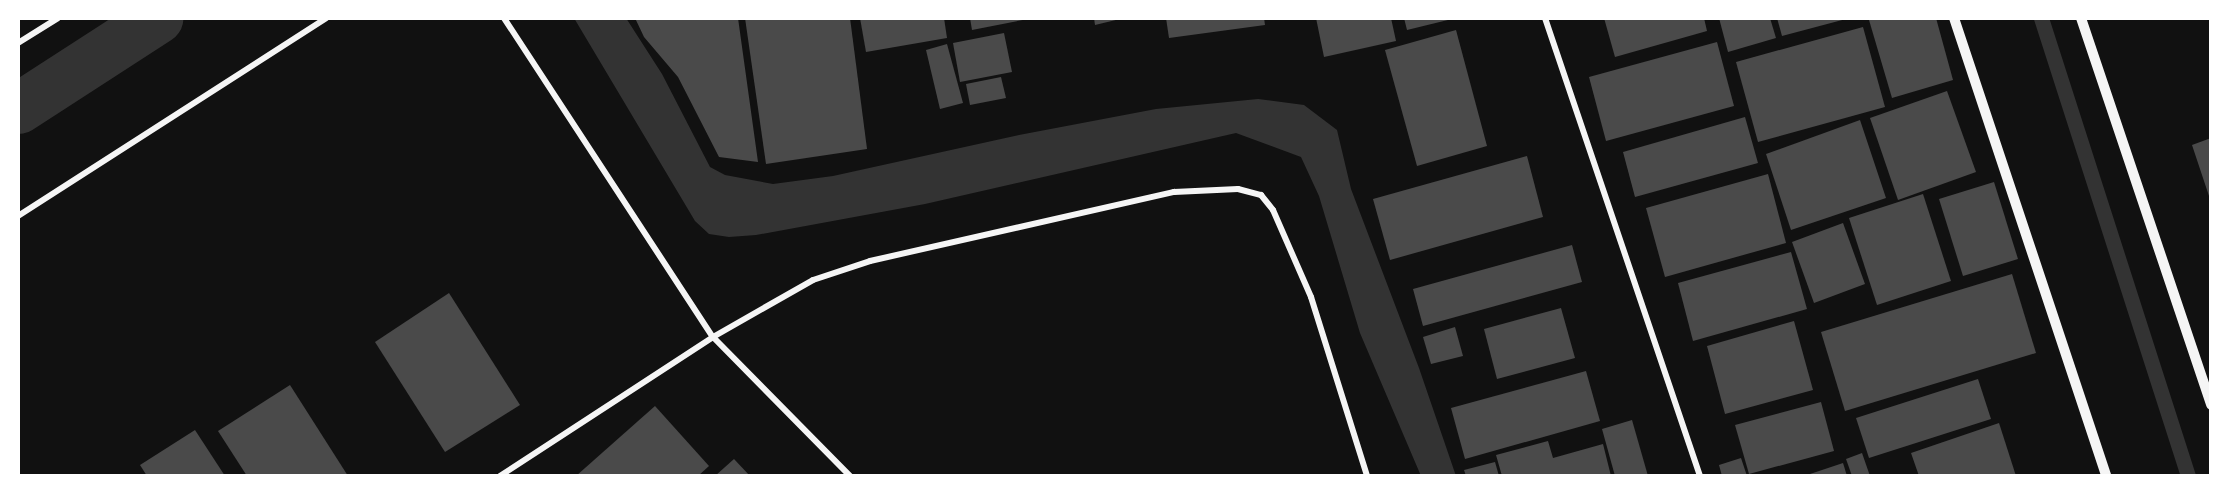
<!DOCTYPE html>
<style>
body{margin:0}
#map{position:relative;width:2229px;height:494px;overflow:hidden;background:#111;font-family:"Titillium Web",sans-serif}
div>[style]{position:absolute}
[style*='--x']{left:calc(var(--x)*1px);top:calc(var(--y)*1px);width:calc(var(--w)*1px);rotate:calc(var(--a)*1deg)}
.water>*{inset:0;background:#333}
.stream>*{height:15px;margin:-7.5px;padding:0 7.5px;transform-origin:7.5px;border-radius:7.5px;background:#333}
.canal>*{height:51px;margin:-25.5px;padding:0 25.5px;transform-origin:25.5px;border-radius:25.5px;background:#333}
.building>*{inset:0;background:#4a4a4a}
.minor>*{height:6px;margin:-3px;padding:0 3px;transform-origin:3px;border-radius:3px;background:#f5f5f5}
.tertiary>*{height:10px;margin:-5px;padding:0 5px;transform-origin:5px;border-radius:5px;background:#f5f5f5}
span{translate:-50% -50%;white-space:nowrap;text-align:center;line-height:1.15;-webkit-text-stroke:6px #fff;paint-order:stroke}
.frame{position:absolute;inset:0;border:20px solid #fff;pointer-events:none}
</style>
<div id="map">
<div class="water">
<div style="clip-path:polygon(574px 18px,626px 18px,662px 74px,710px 167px,725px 175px,773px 184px,833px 176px,1019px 135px,1156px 109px,1258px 99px,1304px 105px,1337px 130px,1351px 189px,1419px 368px,1456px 476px,1421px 476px,1360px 333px,1319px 196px,1301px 157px,1236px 133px,925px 204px,756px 235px,729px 237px,709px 234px,695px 221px)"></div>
</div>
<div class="stream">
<div style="--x:2041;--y:18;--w:481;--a:72.2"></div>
</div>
<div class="canal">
<div style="--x:18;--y:108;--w:166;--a:-32.9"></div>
</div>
<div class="building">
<div style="clip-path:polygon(635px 18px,738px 18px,758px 162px,719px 157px,678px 77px,644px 37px)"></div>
<div style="clip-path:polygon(745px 18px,850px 18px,867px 149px,766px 164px)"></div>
<div style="clip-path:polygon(860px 18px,944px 18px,947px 38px,866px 52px)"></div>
<div style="clip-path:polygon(970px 18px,1028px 18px,1028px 19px,972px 30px)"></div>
<div style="clip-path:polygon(1094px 18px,1120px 18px,1120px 19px,1095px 25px)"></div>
<div style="clip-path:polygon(1166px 18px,1264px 18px,1265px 25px,1169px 38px)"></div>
<div style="clip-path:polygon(1316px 18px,1391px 18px,1396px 41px,1324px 57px)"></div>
<div style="clip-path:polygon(1404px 18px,1452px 18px,1452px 19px,1407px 30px)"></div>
<div style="clip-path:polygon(1604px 18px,1704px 18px,1707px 31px,1615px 57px)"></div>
<div style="clip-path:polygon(1719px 18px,1770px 18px,1776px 38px,1728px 52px)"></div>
<div style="clip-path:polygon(1777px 18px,1845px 18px,1846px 19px,1782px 36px)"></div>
<div style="clip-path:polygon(1876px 18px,1936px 18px,1953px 80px,1892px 98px,1869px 20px)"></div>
<div style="clip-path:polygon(1863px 27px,1885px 107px,1758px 142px,1736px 62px)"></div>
<div style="clip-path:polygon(1456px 30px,1487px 146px,1417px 166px,1385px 50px)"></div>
<div style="clip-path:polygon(1004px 33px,1012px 72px,960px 82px,953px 43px)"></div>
<div style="clip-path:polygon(1717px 42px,1734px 106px,1606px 141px,1589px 77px)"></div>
<div style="clip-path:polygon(947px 44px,963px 103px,940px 109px,926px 50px)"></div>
<div style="clip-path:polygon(1001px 77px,1006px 98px,970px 105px,966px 84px)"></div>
<div style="clip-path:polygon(1947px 91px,1976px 172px,1898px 200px,1870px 118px)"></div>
<div style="clip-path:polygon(1745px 117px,1758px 163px,1635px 197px,1623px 152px)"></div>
<div style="clip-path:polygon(1860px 120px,1886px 198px,1791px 230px,1766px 154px)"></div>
<div style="clip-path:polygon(2211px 138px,2211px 202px,2192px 145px)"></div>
<div style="clip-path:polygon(1527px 156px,1543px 217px,1390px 260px,1373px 199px)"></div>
<div style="clip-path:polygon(1768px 174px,1786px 243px,1665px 277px,1646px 208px)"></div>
<div style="clip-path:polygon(1994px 182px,2018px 259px,1963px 276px,1939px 199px)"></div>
<div style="clip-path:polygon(1923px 194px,1951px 281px,1877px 305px,1849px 218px)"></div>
<div style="clip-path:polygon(1843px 223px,1865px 284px,1814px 303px,1792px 242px)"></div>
<div style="clip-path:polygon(1572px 245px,1582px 282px,1423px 326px,1413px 289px)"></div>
<div style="clip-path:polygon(1791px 252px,1807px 309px,1693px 341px,1678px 283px)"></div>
<div style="clip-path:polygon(2012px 274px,2036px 353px,1845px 411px,1821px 332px)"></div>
<div style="clip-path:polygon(449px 293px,520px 405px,445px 452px,375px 342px)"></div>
<div style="clip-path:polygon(1561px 308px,1575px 358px,1497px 379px,1484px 329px)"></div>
<div style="clip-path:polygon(1794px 321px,1813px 390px,1725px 414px,1707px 346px)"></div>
<div style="clip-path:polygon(1455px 327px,1463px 356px,1431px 364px,1423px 337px)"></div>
<div style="clip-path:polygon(1586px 371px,1600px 421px,1465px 459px,1451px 408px)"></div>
<div style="clip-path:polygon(1978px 379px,1991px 419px,1869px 458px,1856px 418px)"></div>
<div style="clip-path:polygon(290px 385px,348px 476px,247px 476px,218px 431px)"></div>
<div style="clip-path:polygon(1821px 402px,1834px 451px,1749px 474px,1735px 425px)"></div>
<div style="clip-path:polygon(655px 406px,709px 466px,698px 476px,576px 476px)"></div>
<div style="clip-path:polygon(1632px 420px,1648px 476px,1615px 476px,1602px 429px)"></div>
<div style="clip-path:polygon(1999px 423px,2016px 476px,1919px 476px,1911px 453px)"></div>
<div style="clip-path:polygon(195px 430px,225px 476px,147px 476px,140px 465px)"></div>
<div style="clip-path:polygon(1548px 441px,1553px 458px,1603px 444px,1611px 476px,1502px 476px,1496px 455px)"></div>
<div style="clip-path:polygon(1862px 453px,1870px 476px,1852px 476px,1846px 459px)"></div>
<div style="clip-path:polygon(1741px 458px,1747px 476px,1722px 476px,1719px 465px)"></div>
<div style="clip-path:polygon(734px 459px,750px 476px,715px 476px)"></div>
<div style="clip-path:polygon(1495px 462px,1499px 476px,1466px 476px,1464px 470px)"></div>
<div style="clip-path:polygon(1843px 463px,1847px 476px,1804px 476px)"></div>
</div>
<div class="minor">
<div style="--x:504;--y:18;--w:381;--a:56.8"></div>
<div style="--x:713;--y:337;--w:195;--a:45.4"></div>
<div style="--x:1545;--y:18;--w:484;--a:71.3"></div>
<div style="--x:18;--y:43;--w:47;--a:-32"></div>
<div style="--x:18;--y:216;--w:366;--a:-32.7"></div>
<div style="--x:500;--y:476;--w:254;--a:-33.1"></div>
<div style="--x:713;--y:337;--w:115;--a:-29.7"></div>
<div style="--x:813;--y:280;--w:60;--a:-18.4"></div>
<div style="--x:870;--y:261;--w:312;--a:-12.8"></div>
<div style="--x:1174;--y:192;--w:64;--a:-2.7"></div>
<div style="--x:1238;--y:189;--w:24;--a:15"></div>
<div style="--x:1261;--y:195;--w:19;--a:51"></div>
<div style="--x:1273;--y:210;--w:95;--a:66.4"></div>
<div style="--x:1311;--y:297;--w:188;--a:72.6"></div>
</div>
<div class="tertiary">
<div style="--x:1954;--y:18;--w:483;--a:71.6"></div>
<div style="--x:2081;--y:18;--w:408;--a:71.4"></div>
</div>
<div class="frame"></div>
</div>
